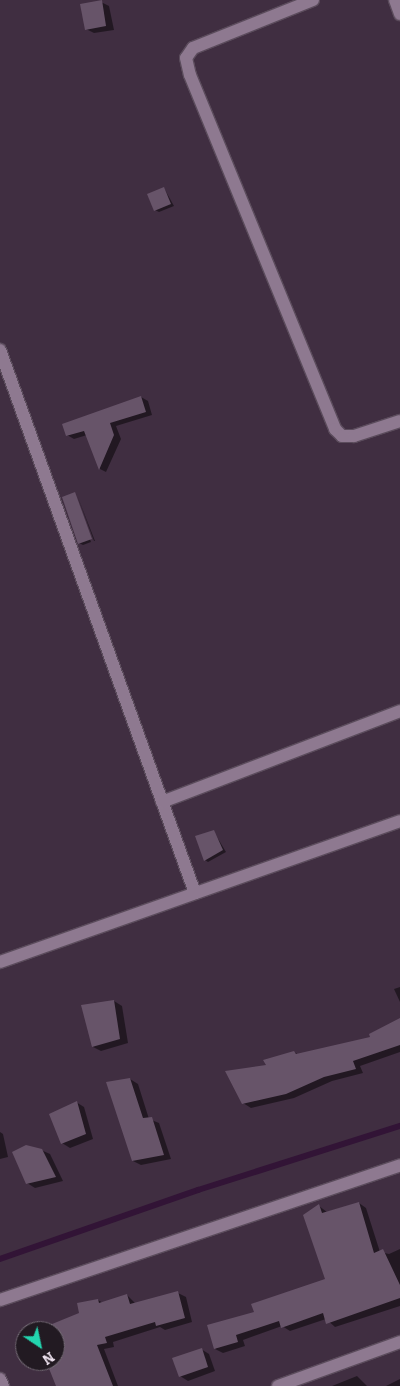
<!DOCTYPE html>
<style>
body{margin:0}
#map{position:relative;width:400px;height:1386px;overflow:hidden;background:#402e41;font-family:Bitter,serif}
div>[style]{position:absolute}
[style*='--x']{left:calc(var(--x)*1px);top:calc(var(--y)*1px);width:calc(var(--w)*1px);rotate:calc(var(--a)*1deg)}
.shadow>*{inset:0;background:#0007}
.stream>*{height:6px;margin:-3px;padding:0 3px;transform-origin:3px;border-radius:3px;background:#321436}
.building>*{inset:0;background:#675469}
.roads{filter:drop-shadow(1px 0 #5b4c5c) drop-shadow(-1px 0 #5b4c5c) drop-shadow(0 1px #5b4c5c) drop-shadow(0 -1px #5b4c5c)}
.street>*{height:12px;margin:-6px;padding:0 6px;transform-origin:6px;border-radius:6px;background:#8e7990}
span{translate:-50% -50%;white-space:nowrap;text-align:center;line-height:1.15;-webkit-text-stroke:4px #221a22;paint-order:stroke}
.north{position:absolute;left:15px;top:1321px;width:50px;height:50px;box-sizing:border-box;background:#221a22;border:1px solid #746b75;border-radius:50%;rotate:146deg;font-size:14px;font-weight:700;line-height:20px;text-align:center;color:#f0e4f1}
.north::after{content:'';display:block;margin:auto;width:18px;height:22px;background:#23d5af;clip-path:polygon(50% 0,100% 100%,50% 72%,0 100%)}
</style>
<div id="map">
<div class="shadow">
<div style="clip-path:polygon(101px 2px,109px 6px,114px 30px,94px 33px,86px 29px)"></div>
<div style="clip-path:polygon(164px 188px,174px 206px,159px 212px,155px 210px)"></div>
<div style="clip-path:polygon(141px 397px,148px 401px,152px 415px,116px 426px,121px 439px,106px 472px,100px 469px,87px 435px,74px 439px,67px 435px)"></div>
<div style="clip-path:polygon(75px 494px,91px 542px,83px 545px,79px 543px,63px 498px)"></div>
<div style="clip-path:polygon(77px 495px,95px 541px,94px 541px)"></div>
<div style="clip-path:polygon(214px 832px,226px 852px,208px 862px,205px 860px)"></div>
<div style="clip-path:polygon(400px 987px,400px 1002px,394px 989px)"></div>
<div style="clip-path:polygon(114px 1001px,122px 1006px,128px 1043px,101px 1051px,93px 1047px)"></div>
<div style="clip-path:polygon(400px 1032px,400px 1052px,360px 1066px,363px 1073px,332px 1081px,294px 1098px,251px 1108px,243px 1103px,268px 1066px,294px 1052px,299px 1055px)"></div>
<div style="clip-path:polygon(130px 1079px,138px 1084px,149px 1119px,159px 1123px,171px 1159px,141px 1165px,133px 1161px)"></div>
<div style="clip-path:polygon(76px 1102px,84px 1107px,93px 1139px,70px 1148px,62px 1143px)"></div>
<div style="clip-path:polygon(0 1132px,3px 1134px,8px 1157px,0 1159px)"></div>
<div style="clip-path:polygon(41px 1150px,50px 1154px,63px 1181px,35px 1188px,27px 1183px)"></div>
<div style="clip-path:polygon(359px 1203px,366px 1208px,380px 1252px,389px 1254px,400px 1249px,400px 1306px,335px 1327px,326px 1319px,290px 1331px,282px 1326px,243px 1340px,245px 1346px,223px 1353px,215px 1349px,255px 1313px,327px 1279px,319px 1206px,327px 1212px)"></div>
<div style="clip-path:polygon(178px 1293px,186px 1297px,192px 1322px,165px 1330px,160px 1327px,113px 1342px,114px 1347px,104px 1349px,118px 1386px,75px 1386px,47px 1361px,55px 1361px,55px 1331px,38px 1331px,80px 1314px,98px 1300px,103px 1303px,127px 1295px,136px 1304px)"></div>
<div style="clip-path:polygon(201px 1349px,209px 1354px,215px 1371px,188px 1381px,180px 1376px)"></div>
<div style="clip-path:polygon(357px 1376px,367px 1386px,332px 1386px)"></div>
<div style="clip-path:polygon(400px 1379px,400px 1386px,386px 1386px)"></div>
</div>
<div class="stream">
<div style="--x:0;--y:1259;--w:210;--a:-19.2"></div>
<div style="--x:198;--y:1190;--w:212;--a:-17.6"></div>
</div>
<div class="building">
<div style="clip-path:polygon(102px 0,106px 26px,85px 30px,80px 4px)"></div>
<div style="clip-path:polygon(164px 187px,171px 204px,154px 211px,147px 194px)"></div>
<div style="clip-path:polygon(141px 396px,146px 412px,110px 423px,114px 435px,99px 470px,84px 431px,66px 436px,62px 424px)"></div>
<div style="clip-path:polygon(75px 492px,92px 539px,78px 544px,62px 497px)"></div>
<div style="clip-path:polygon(214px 830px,223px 850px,204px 861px,195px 836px)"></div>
<div style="clip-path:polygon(114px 1000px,120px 1039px,92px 1047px,81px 1005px)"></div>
<div style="clip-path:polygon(400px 1018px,400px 1045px,353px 1061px,356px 1069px,324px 1077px,286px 1094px,242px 1104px,225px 1071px,266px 1065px,263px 1060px,294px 1051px,296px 1054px,370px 1037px,369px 1034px)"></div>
<div style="clip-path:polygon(130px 1078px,143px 1118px,152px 1117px,164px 1155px,132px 1161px,106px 1082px)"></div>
<div style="clip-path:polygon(77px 1101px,86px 1134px,61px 1144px,49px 1114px)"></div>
<div style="clip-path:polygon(26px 1145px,42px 1149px,56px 1177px,26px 1184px,12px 1152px)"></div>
<div style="clip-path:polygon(359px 1202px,374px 1253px,383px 1249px,400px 1285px,400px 1298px,326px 1324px,323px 1313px,281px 1328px,279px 1321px,236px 1335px,238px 1342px,214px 1349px,207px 1325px,254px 1312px,251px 1304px,325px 1279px,303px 1215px,319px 1204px,322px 1213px)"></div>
<div style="clip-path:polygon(178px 1291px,185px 1318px,156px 1326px,155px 1322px,105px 1337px,107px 1343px,97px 1345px,113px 1386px,56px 1386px,46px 1361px,55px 1361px,55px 1331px,35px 1331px,79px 1313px,77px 1303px,98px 1299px,99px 1303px,127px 1294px,130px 1304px)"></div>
<div style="clip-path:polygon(202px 1348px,208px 1367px,179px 1377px,172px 1358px)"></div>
</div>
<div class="roads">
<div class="street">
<div style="--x:313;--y:0;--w:129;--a:158.2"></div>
<div style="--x:193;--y:48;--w:12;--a:125"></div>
<div style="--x:186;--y:58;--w:17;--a:77"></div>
<div style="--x:190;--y:75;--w:383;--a:67.7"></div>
<div style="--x:335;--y:429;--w:10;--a:45"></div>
<div style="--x:342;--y:436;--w:12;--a:0"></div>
<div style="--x:354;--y:436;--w:48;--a:-18.1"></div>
<div style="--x:395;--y:0;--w:15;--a:70"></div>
<div style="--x:0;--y:350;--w:577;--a:70.25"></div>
<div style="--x:162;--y:802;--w:255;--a:-20.9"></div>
<div style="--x:0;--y:962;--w:424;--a:-19.4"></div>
<div style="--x:0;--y:1300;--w:422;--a:-18.6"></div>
<div style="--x:0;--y:1379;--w:8;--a:67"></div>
<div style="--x:278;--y:1386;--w:130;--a:-19.8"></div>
</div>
</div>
<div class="north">N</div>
</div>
